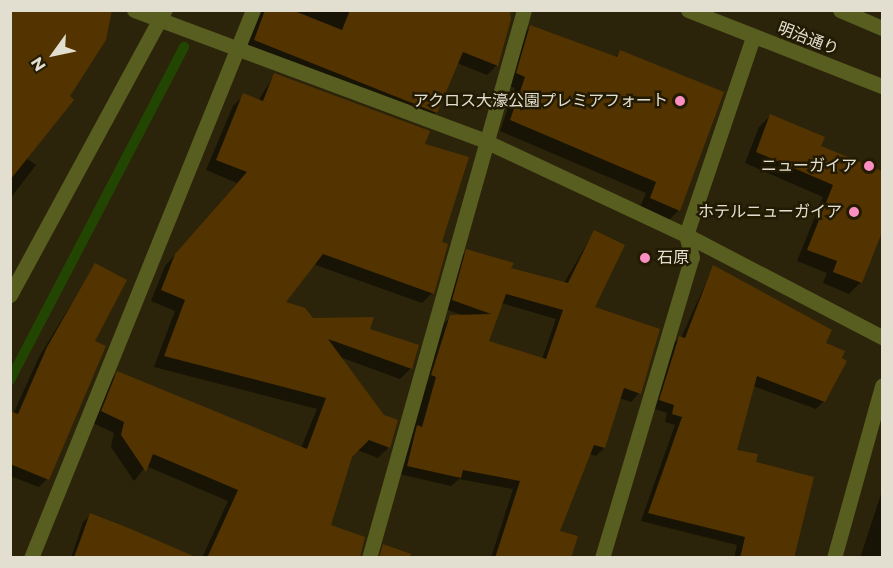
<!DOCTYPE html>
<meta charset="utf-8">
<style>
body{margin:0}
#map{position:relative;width:893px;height:568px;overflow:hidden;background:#2b240a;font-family:Montserrat,"Noto Sans JP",sans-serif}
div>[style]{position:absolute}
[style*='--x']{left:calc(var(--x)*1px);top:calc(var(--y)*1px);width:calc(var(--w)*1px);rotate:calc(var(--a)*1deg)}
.shadow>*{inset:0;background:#0007}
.stream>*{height:10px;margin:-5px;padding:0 5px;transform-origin:5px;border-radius:5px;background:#224601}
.building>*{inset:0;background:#533400}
.minor>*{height:15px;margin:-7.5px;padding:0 7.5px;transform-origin:7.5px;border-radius:7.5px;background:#585d20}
.dots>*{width:16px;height:16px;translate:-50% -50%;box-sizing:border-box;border:3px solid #221a02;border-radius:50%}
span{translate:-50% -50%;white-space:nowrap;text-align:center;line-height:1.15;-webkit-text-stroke:5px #221a02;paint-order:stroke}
.street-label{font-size:16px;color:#e3dfd0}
.poi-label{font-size:16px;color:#e3dfd0}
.right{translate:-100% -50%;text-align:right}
.left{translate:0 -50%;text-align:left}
.frame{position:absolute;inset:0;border:12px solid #e3dfd0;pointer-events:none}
.north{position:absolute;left:24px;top:24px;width:60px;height:60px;-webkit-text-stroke:4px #221a02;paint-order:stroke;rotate:237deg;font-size:16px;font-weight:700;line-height:24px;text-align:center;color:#e3dfd0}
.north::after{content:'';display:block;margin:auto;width:21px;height:27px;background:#e3dfd0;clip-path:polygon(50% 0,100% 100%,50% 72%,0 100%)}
</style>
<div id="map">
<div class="shadow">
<div style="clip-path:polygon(10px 10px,26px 158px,36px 165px,10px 199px)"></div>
<div style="clip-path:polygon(261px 10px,508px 10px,497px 65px,487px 75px,457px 63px,436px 112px,426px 122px,245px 50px)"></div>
<div style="clip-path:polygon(530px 27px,615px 57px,621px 52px,679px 210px,668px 221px,639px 209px,646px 193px,500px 131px,515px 88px,506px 85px,519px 38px)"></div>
<div style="clip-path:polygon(275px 74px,423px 145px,440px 243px,432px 293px,422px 303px,313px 264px,284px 302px,312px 320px,368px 330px,411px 368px,400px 379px,340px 357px,389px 447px,378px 458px,357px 450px,351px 457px,329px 526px,357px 558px,202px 558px,228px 501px,146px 466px,134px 481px,111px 447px,114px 433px,91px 422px,107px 384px,117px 373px,301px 448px,317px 409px,154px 367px,175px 311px,151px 301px,165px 266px,237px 183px,206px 170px,233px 106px,244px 95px,258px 101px)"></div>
<div style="clip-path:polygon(770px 116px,819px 147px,882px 173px,882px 228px,860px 283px,849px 294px,823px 283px,827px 273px,797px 261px,823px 197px,745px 163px,759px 127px)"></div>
<div style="clip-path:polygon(evenodd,594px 232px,593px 308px,639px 393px,631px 402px,619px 398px,604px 448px,596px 456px,589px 454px,558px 532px,570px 558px,491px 558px,513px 489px,459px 479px,451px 486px,399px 474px,442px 325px,451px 317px,465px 316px,445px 309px,458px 259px,467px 251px,508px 269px,564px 283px,594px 232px,501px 303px,556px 319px,542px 359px,487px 341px,501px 303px)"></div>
<div style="clip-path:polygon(95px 265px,93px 342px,47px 479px,39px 487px,10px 476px,10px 421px,39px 357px)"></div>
<div style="clip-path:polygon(713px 267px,824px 344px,824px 401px,816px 409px,753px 386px,735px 451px,754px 463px,792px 558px,734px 558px,737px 545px,641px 521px,675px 425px,665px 422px,667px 413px,652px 408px,671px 345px,681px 338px)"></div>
<div style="clip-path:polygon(882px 491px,882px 558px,860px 558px)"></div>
<div style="clip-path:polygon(91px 515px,73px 558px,71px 558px,83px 522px)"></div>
</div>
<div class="stream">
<div style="--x:10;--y:380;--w:376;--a:-62.4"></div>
</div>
<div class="building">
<div style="clip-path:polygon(10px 10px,112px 10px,106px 40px,70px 96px,74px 100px,10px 180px)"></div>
<div style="clip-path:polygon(265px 10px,292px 10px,342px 30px,350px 10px,510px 10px,511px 19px,498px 66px,463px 52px,437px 113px,254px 40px)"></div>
<div style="clip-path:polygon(530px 25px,617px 57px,620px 50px,724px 92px,680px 211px,650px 198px,656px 182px,510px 120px,525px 77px,516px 73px)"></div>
<div style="clip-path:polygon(274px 73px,430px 131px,425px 144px,469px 157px,442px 242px,448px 244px,434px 294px,323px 254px,286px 302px,305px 308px,313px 318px,374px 317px,370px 329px,419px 345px,412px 369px,328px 339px,384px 415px,398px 420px,390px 448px,369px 440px,352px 457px,331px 525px,365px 537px,360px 558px,207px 558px,238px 490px,153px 454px,146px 472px,121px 435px,124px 422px,101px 411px,117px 371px,307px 449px,326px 398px,164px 356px,185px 300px,161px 290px,175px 254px,247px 172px,216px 160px,243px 93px,263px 101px)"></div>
<div style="clip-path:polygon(770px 114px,825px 137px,821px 146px,882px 171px,882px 232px,862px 283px,833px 272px,837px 261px,807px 250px,833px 185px,756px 152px)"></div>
<div style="clip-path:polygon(evenodd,594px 230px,625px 245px,595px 307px,660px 329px,641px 394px,624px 388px,605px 448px,594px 445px,560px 531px,578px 536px,571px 558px,495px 558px,520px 481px,463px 470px,461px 478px,407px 466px,417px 425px,422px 427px,436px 377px,431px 375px,450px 315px,491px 314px,452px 300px,466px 249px,514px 263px,511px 268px,568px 283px,594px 230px,506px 294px,563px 310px,546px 359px,489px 341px,506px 294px)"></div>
<div style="clip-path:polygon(95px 263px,127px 280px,95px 341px,106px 346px,49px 480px,10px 464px,10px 411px,18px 414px,47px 347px)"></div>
<div style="clip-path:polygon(713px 265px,832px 330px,826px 343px,845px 351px,842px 358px,847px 361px,825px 402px,757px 376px,737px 450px,758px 454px,756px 462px,814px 477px,794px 558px,740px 558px,745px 537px,648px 513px,682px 417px,672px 414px,674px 405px,659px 400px,679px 336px,685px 338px)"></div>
<div style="clip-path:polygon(90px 513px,131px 529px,198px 558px,74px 558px)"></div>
<div style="clip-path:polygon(383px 544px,411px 554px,410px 558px,379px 558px)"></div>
</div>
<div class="minor">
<div style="--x:134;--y:10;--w:372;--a:20.4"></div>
<div style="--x:483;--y:140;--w:224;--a:25.1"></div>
<div style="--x:686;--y:235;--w:221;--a:27.5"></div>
<div style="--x:688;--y:10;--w:208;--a:21.4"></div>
<div style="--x:840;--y:10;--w:46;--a:23.2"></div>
<div style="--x:10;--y:295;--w:324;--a:-61.5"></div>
<div style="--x:31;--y:558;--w:591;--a:-67.95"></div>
<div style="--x:369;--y:558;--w:569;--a:-74.21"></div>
<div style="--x:602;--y:558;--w:314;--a:-73.4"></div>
<div style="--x:692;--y:257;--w:23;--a:-105"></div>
<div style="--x:686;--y:235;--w:209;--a:-71.3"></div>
<div style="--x:834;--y:558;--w:179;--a:-74.4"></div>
</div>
<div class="dots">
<div style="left:680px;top:101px;background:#fc8fc2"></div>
<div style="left:869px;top:166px;background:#fc8fc2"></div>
<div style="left:854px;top:212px;background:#fc8fc2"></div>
<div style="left:645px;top:258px;background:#fc8fc2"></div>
</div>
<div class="street-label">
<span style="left:808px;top:39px;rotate:21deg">明治通り</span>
</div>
<div class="poi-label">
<span class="right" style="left:668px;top:101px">アクロス大濠公園プレミアフォート</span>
<span class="right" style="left:857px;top:166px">ニューガイア</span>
<span class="right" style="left:842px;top:212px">ホテルニューガイア</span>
<span class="left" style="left:657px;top:258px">石原</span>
</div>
<div class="frame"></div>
<div class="north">N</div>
</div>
